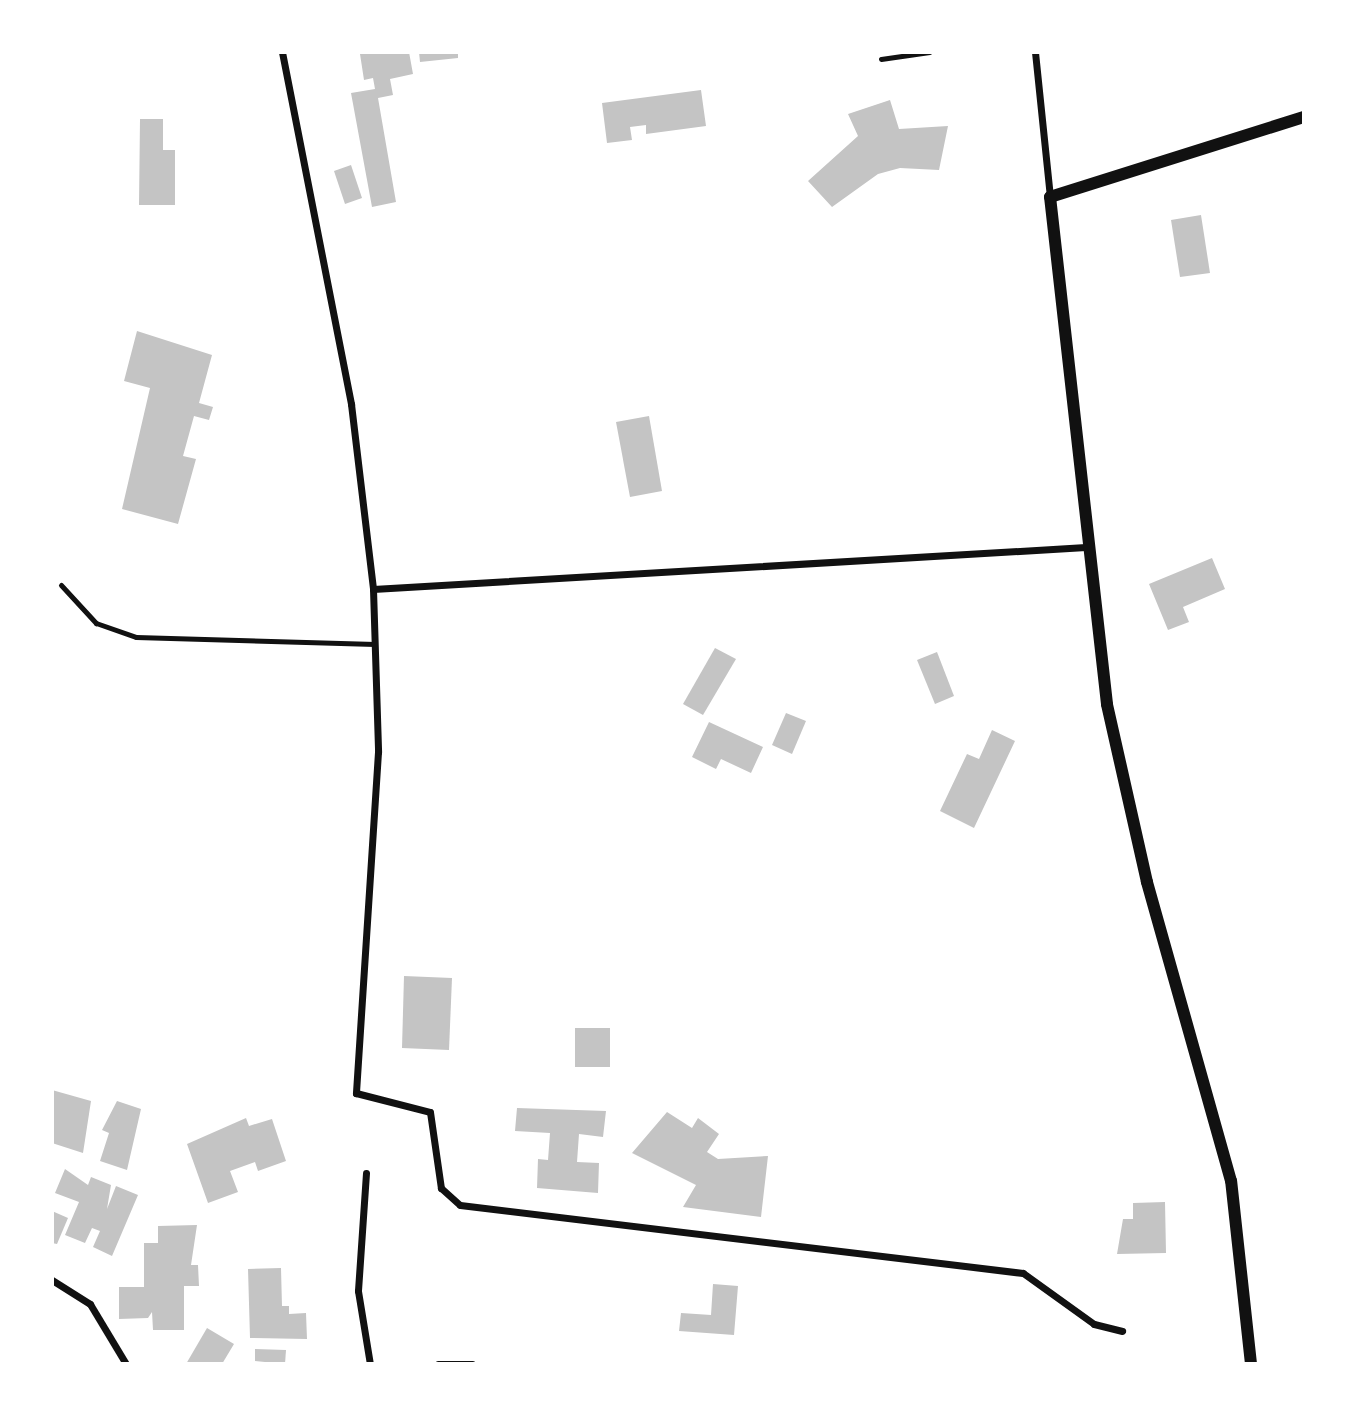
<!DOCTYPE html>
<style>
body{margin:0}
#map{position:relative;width:1356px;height:1416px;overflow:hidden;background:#fff;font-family:"Archivo Narrow",sans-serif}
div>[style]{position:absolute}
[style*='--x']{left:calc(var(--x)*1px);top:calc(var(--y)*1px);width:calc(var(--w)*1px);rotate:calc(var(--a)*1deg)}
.building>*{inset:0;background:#c4c4c4}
.service>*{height:5px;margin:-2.5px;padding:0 2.5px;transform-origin:2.5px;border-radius:2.5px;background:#111}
.minor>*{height:7px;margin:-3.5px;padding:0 3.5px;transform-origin:3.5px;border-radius:3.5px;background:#111}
.tertiary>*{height:12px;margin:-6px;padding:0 6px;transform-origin:6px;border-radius:6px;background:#111}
span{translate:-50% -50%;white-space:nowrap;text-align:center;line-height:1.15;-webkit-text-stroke:5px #fff;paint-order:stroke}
.frame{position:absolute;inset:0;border:54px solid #fff;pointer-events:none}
</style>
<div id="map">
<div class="building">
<div style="clip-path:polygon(409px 52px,413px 74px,390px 79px,393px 95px,378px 98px,396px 202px,372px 207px,351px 93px,375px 89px,373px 78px,364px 80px,360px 54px)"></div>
<div style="clip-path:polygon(419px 52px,458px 52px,458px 58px,420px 62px)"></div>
<div style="clip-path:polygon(701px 90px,706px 126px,646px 134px,646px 125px,630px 127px,632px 140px,607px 143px,602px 103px)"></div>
<div style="clip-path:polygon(890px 100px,899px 129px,948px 126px,939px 170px,900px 168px,878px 174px,832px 207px,808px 181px,858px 136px,848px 114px)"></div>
<div style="clip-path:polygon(140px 119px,163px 119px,163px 150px,175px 150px,175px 205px,139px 205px)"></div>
<div style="clip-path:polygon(351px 165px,362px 198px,345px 204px,334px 171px)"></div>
<div style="clip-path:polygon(1201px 215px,1210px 273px,1180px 277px,1171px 220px)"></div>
<div style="clip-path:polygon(137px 331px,212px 355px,199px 403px,213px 407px,209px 420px,194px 416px,183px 456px,196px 459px,178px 524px,122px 509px,150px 388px,124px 381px)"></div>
<div style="clip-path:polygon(649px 416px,662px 491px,630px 497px,616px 422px)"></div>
<div style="clip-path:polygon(1212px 558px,1225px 589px,1183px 607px,1189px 622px,1168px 630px,1149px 584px)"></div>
<div style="clip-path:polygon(715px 648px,736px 659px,703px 715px,683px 704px)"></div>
<div style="clip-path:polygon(937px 652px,954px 696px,935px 704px,917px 660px)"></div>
<div style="clip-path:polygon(786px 713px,806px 721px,792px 754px,772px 745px)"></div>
<div style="clip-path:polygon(709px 722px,763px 747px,751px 773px,721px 759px,716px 769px,692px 757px)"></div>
<div style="clip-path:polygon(992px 730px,1015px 741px,974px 828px,940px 811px,967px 754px,979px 759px)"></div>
<div style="clip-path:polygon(404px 976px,452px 978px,449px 1050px,402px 1048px)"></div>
<div style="clip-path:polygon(575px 1028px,610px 1028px,610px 1067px,575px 1067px)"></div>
<div style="clip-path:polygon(52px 1090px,91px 1101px,83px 1153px,52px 1143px)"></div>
<div style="clip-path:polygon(117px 1101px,141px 1109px,127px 1170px,100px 1161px,109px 1133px,102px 1130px)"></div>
<div style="clip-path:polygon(517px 1108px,606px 1111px,603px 1137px,579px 1134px,577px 1162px,599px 1163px,598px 1193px,537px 1188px,538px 1159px,548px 1160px,550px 1133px,515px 1131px)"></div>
<div style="clip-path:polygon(667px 1112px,692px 1128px,698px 1118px,719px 1134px,707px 1152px,718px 1159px,768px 1156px,761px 1217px,683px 1207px,696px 1185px,632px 1153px)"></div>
<div style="clip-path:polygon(246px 1118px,249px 1126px,272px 1119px,286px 1161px,258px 1171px,255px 1162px,230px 1171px,238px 1192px,208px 1203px,187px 1144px)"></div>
<div style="clip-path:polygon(65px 1169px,88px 1185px,91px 1177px,111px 1185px,107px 1209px,116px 1186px,138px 1195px,112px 1256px,93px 1247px,100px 1231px,92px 1228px,85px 1243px,65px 1235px,79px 1202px,55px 1193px)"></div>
<div style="clip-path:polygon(1165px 1202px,1166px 1253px,1117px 1254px,1123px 1219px,1133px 1219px,1133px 1203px)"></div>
<div style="clip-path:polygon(52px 1211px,68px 1218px,57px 1244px,52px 1243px)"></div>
<div style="clip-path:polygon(197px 1225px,191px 1265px,198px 1265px,199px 1286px,184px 1286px,184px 1330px,153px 1330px,152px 1312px,148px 1318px,119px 1319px,119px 1287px,144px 1287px,144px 1243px,158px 1243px,158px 1226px)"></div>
<div style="clip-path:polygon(281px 1268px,282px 1306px,289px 1306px,289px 1314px,306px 1313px,307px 1339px,250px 1338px,248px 1269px)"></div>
<div style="clip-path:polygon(713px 1284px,738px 1286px,734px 1335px,679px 1331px,681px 1313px,711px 1315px)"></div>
<div style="clip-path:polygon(207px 1328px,234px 1344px,222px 1364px,186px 1364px)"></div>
<div style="clip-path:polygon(255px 1349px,286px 1350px,285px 1364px,255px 1361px)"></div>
</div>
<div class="service">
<div style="--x:881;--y:59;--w:49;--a:-8.3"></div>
<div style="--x:61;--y:585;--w:52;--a:47.4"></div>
<div style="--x:96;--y:623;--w:42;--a:19.3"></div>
<div style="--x:136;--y:637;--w:239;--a:1.7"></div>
</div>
<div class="minor">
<div style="--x:282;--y:52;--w:359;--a:78.9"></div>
<div style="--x:351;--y:404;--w:186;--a:83.2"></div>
<div style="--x:373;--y:589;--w:163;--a:88.2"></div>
<div style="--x:378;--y:752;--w:342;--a:93.7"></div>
<div style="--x:356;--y:1093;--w:76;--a:14.4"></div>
<div style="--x:430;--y:1112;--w:77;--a:81.8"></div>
<div style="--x:441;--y:1188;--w:25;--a:42"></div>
<div style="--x:460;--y:1205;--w:567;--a:6.89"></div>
<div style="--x:1023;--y:1273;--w:87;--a:35.7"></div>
<div style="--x:1094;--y:1324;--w:29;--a:14"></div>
<div style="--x:1035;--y:52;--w:146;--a:84.1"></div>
<div style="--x:373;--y:589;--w:714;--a:-3.37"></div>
<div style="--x:366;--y:1173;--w:118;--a:93.9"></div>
<div style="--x:358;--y:1291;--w:74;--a:80.7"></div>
<div style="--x:52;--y:1280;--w:45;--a:32.3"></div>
<div style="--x:90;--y:1304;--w:70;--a:59"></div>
<div style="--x:438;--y:1364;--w:34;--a:0"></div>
</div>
<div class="tertiary">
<div style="--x:1251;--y:1364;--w:184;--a:-96.2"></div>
<div style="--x:1231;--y:1181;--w:311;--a:-105.7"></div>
<div style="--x:1147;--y:882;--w:182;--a:-102.7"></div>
<div style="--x:1107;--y:704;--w:510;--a:-96.41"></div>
<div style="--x:1050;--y:197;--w:266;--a:-17.5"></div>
</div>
<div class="frame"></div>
</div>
